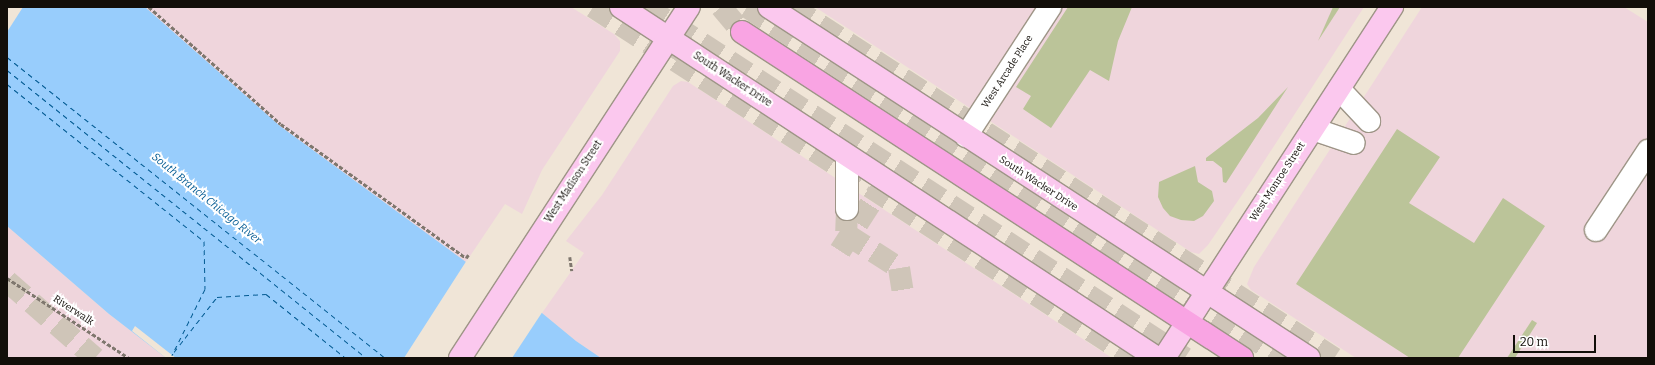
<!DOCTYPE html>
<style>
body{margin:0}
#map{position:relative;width:1655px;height:365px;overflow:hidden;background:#f0e5d7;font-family:Bitter,serif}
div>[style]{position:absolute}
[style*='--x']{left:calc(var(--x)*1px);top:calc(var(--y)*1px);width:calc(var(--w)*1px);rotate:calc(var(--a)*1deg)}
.commercial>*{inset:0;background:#efd5dc}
.green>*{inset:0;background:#bbc499}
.water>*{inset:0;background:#98cdfc}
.pier>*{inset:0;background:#f0e5d7}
.ferry>*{height:1px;margin-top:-0.5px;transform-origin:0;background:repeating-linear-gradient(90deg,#025a92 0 5px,transparent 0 9px)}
.minor-tunnel>*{height:22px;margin-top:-11px;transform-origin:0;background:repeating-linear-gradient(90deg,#cfc5b8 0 22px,transparent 0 33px)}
.highway-tunnel>*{height:22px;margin-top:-11px;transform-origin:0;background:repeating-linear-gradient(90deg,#cfc5b8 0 22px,transparent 0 33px)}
.path>*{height:2.5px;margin-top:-1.25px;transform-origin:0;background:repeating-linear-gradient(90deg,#7f776e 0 4px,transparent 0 6px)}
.roads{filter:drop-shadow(1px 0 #9e9587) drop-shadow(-1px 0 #9e9587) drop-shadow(0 1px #9e9587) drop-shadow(0 -1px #9e9587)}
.minor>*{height:22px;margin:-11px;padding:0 11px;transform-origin:11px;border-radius:11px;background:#fff}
.major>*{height:22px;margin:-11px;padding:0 11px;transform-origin:11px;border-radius:11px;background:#fbc8ee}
.highway>*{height:22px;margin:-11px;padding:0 11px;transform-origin:11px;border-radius:11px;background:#f9a4e3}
span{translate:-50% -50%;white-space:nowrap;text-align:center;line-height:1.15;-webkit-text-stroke:4px #fff;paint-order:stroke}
.street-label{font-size:10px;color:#120e09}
.water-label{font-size:11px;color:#025a92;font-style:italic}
.frame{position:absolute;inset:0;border:8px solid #120e09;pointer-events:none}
.scale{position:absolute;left:1513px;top:335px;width:83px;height:18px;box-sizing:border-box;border:2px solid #120e09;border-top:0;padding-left:5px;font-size:12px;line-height:14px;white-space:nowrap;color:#120e09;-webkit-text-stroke:3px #fff;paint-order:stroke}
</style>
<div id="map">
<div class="commercial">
<div style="clip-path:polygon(145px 7px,571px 7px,614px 34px,620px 41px,620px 51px,542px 170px,522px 214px,505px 204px,466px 262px,280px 126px)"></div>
<div style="clip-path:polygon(815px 7px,1364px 7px,1252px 180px,1208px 245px,1199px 254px,1191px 252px)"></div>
<div style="clip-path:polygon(1422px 7px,1624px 7px,1648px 22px,1648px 358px,1356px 358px,1251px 290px,1247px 284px,1254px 267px)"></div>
<div style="clip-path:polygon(681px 81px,688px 82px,1112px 358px,601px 358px,576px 341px,542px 313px,584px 253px,566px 241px,602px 195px,673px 86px)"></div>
<div style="clip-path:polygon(7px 226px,109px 314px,166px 358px,7px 358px)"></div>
</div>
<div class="green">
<div style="clip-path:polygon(1068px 7px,1132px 7px,1118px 41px,1109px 81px,1090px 70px,1051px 128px,1023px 109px,1031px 96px,1016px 87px)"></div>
<div style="clip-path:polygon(1333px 7px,1340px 7px,1318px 41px)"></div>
<div style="clip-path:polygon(1288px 87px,1226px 183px,1223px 182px,1222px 168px,1213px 161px,1206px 161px,1206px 158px,1258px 118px)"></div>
<div style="clip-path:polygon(1397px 129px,1440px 157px,1409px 203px,1474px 243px,1503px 198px,1545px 226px,1458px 358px,1410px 358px,1296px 284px)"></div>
<div style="clip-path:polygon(1195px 166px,1198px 182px,1212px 191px,1214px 201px,1203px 216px,1194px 221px,1181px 220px,1170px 216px,1163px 208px,1158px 197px,1159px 182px)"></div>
<div style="clip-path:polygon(1532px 320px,1537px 323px,1515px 358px,1507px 358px)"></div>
</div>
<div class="water">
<div style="clip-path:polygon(7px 7px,145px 7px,280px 126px,466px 262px,542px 313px,576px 341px,601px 358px,166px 358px,109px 314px,7px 226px)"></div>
</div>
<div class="pier">
<div style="clip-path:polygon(7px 7px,23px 7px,7px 32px)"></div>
<div style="clip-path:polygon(467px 260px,543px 311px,512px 358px,404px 358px)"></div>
<div style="clip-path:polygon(135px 326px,172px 355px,176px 358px,166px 358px,132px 331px)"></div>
</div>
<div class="ferry">
<div style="--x:7;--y:57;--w:484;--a:38.5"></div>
<div style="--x:7;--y:70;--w:460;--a:38.7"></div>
<div style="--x:7;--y:84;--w:252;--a:38.6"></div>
<div style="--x:204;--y:241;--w:48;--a:88.8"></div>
<div style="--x:205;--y:289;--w:74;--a:116.6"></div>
<div style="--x:174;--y:352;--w:70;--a:-52"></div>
<div style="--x:217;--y:297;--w:49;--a:-3.5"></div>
<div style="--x:266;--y:294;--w:102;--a:38.7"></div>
</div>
<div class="minor-tunnel">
<div style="--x:593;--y:7;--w:644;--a:33.02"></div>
<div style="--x:792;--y:7;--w:646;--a:32.93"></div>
<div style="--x:676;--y:61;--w:29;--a:-56"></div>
<div style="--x:847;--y:209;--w:25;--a:92"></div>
<div style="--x:846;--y:234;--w:63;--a:32.7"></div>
<div style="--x:899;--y:268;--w:24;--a:81"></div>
<div style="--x:840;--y:251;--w:70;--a:-57.2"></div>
<div style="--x:7;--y:281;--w:117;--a:41.2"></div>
<div style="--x:1147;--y:358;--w:20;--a:-57"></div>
</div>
<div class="highway-tunnel">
<div style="--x:646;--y:7;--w:643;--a:33.07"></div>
<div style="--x:721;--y:7;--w:33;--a:50"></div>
<div style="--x:747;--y:7;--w:641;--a:33.22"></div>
</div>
<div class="path">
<div style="--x:149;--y:7;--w:176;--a:41.6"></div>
<div style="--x:281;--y:124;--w:228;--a:35.9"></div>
<div style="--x:466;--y:258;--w:4;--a:-56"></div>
<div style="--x:570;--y:257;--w:14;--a:82"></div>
<div style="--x:7;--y:278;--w:146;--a:33.3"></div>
</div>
<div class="roads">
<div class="minor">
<div style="--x:1339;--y:89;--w:44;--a:46.8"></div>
<div style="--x:1313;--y:129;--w:43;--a:18.9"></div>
<div style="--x:966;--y:136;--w:154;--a:-56.9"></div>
<div style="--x:847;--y:209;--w:53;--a:-90"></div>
<div style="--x:1596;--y:230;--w:95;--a:-56.6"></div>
</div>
<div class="major">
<div style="--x:621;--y:7;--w:641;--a:33.22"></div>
<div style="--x:769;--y:7;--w:644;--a:33.02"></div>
<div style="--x:460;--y:358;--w:419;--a:-56.9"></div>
<div style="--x:1164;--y:358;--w:419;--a:-57"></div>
</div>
<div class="highway">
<div style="--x:742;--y:32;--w:597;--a:33.1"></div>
</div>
</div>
<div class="street-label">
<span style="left:1008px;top:72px;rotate:-57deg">West Arcade Place</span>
<span style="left:732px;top:80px;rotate:33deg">South Wacker Drive</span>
<span style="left:574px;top:182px;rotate:-57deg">West Madison Street</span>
<span style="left:1278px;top:182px;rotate:-57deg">West Monroe Street</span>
<span style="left:1038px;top:184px;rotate:33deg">South Wacker Drive</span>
<span style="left:73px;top:311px;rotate:33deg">Riverwalk</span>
</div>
<div class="water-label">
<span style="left:206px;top:199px;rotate:39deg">South Branch Chicago River</span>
</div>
<div class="frame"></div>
<div class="scale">20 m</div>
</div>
